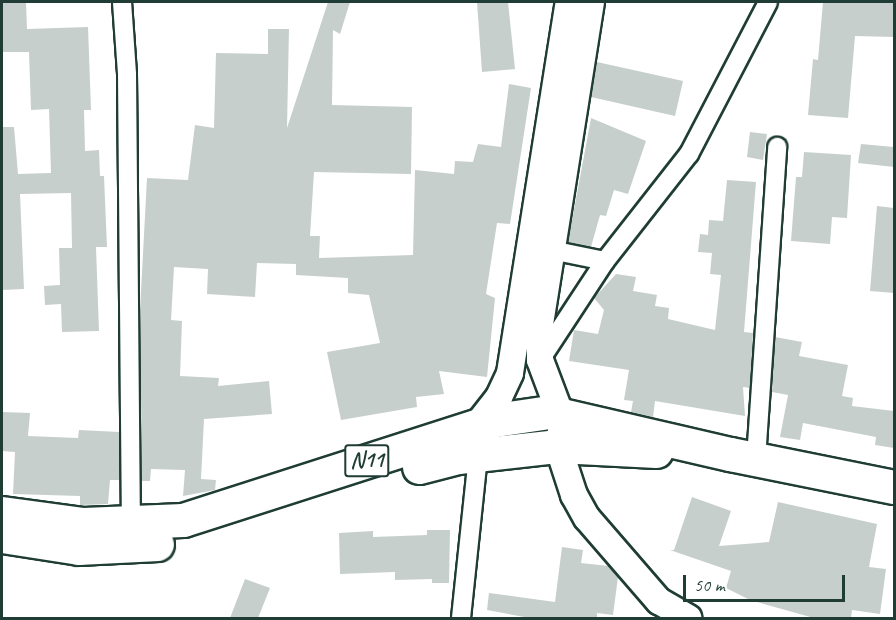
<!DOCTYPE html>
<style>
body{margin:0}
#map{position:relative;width:896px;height:620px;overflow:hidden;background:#fff;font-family:Caveat,sans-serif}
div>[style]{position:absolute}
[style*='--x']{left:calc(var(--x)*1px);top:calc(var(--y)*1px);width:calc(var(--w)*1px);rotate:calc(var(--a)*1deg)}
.building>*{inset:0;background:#c7cfcc}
.roads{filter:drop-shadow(2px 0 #1f3d34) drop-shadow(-2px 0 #1f3d34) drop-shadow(0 2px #1f3d34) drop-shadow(0 -2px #1f3d34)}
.street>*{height:18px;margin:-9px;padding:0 9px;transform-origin:9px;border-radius:9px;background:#fff}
.secondary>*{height:26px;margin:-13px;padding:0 13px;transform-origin:13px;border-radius:13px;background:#fff}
.highway>*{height:33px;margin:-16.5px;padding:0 16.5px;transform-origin:16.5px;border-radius:16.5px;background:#fff}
span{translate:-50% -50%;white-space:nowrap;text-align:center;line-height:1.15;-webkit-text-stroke:4.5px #fff;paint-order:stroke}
.shield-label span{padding:2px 4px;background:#fff;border:2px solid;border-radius:4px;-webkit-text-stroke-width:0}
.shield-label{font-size:22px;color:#1f3d34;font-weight:700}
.frame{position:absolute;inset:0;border:3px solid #1f3d34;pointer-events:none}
.scale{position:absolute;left:683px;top:575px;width:162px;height:27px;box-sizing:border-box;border:3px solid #1f3d34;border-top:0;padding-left:8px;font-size:18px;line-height:21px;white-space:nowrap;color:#1f3d34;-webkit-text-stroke:4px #fff;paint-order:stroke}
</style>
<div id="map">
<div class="building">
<div style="clip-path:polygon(2px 2px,26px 2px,27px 29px,88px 27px,91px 110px,84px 110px,85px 151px,99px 150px,100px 176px,104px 176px,107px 247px,96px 247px,99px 331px,62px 332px,61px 304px,45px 305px,44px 286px,60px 285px,59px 248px,72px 248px,71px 193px,20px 194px,24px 289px,2px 290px,2px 127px,14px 127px,18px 174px,51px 173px,49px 109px,31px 110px,29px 52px,2px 52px)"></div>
<div style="clip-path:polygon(328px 2px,350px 2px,340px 34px,333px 30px,332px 105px,412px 107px,411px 174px,314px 172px,310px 236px,320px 236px,319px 258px,413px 255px,415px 170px,454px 174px,455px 161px,473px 162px,478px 144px,501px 147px,509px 84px,531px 88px,510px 224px,497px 223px,486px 294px,495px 298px,487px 377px,439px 371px,444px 394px,416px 397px,417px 407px,341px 420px,327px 352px,380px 343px,369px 295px,348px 293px,348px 278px,296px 275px,296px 264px,257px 263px,255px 297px,207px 294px,208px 269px,174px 267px,171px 320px,182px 321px,180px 376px,219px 378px,218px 386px,269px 381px,272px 414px,204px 419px,201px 479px,216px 480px,215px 490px,183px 496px,185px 470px,151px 469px,150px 481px,142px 481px,140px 310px,147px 178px,188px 180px,195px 125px,214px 128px,216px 53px,268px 54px,268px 29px,289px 29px,287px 128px)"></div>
<div style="clip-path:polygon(477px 2px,508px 2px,515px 69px,482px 72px)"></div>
<div style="clip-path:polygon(823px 2px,894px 2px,894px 37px,855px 36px,848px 118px,808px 115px,813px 59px,818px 60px)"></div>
<div style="clip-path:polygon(597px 62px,683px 81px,675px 116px,591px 97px)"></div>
<div style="clip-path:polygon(591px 118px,646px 141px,628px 194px,614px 190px,606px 216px,600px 215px,591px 247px,568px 242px)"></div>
<div style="clip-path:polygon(750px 132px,767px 134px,763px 160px,747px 157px)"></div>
<div style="clip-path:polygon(861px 144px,894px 147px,894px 167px,858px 163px)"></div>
<div style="clip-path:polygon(804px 152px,851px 155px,847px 218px,832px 217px,830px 244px,791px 241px,796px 177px,802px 177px)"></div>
<div style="clip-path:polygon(727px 180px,756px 182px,744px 332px,753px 333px,750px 388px,743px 387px,745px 416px,655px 401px,653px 417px,631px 412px,633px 401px,624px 400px,629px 370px,569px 361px,574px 330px,598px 334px,604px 310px,594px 298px,616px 274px,636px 277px,633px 291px,657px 295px,655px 306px,669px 308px,668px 319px,715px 330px,721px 275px,710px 274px,712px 253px,698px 252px,700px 234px,708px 235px,709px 220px,723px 221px)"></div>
<div style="clip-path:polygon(877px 206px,894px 208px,894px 293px,870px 291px)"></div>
<div style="clip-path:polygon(775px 337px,802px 342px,799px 356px,848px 365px,842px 396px,853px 398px,852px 406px,894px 411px,894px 448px,875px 445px,876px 437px,803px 423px,800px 440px,780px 437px,788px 395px,772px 392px)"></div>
<div style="clip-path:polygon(2px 412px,30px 413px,28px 436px,78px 438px,79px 430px,119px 432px,119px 480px,110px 480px,108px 504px,80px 505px,80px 496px,13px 494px,15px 452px,2px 451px)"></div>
<div style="clip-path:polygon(692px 497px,731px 511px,719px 546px,769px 542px,778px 502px,877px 524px,869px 567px,886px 569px,880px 614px,852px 610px,851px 618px,814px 618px,750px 600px,726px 588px,731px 571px,670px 550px,674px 550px)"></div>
<div style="clip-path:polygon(427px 530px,450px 530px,449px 583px,432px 583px,432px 579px,395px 580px,395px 572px,340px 574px,339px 533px,373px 531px,373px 537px,427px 535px)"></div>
<div style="clip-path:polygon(562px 547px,583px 550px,581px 563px,609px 566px,618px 577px,613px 615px,597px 613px,597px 618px,530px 618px,487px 610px,489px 593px,555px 602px)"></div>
<div style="clip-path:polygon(245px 579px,270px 588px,258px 618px,230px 618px)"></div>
</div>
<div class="roads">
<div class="street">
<div style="--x:122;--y:2;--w:72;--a:86"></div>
<div style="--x:127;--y:74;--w:457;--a:89.5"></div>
<div style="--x:551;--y:250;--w:55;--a:11.5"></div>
<div style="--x:540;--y:360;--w:118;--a:-56.7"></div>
<div style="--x:605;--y:261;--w:136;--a:-51.9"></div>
<div style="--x:689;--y:154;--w:171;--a:-62.5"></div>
<div style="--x:756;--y:459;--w:313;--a:-86.1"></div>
<div style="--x:461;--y:618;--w:164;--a:-84"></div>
</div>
<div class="secondary">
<div style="--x:591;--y:2;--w:327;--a:99"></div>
<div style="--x:540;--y:325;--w:35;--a:90"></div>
<div style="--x:540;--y:360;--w:65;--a:69.3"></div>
<div style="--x:563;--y:421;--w:25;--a:101"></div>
<div style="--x:558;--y:446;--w:52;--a:71.9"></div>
<div style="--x:574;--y:495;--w:26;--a:61"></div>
<div style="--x:587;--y:518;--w:110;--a:49.1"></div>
<div style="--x:659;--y:601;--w:34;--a:30"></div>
<div style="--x:474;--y:429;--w:41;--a:-52"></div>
<div style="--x:499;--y:397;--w:26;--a:-65"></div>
<div style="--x:510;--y:373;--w:376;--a:-81"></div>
</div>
<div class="highway">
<div style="--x:419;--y:467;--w:40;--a:-14.4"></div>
<div style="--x:458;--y:457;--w:101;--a:-6.3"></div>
<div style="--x:558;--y:446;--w:98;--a:2.9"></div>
<div style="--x:2;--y:513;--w:82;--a:7.7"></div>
<div style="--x:83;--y:524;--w:100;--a:-2.3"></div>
<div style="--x:183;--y:520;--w:328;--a:-17.8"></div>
<div style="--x:495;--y:420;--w:55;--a:-8.4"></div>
<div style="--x:549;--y:412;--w:186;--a:13.1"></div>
<div style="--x:730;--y:454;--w:167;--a:11.4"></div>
<div style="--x:2;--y:536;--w:78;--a:8.9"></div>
<div style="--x:79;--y:548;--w:78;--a:-2.9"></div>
</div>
</div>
<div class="shield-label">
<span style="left:367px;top:461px">N11</span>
</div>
<div class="frame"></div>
<div class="scale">50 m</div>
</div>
